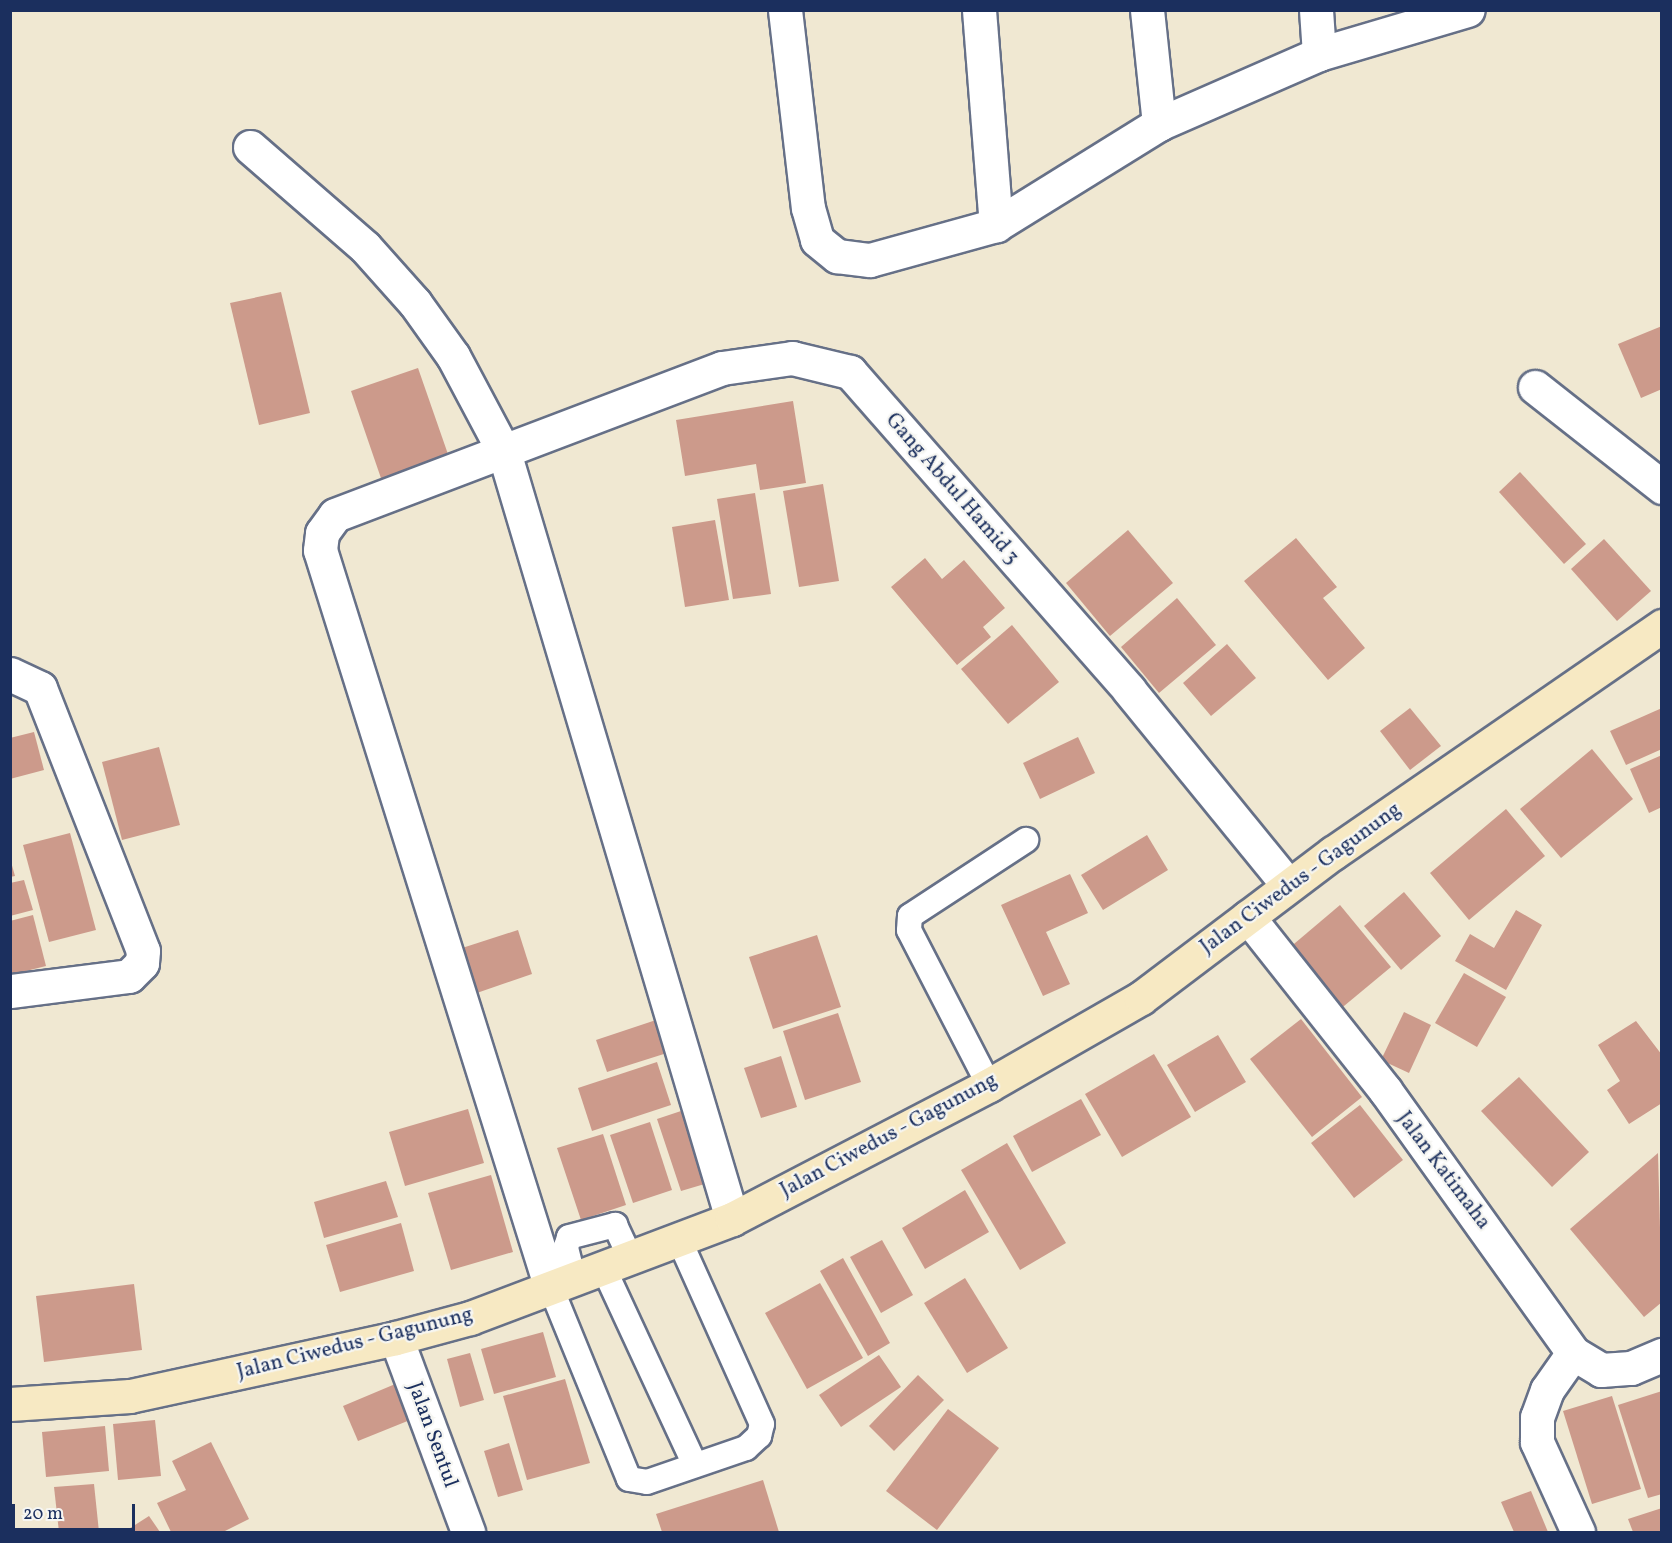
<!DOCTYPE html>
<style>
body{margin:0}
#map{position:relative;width:1672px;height:1543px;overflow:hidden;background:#f0e8d2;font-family:Vollkorn,serif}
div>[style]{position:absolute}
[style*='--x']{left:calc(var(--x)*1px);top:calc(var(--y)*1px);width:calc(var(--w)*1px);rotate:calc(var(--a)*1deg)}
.building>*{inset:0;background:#cc9a8b}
.roads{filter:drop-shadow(2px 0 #667087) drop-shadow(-2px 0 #667087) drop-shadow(0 2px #667087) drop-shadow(0 -2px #667087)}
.lane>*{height:24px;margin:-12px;padding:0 12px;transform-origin:12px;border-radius:12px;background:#fff}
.street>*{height:33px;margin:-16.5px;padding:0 16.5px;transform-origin:16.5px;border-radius:16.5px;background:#fff}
.secondary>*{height:33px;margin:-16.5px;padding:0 16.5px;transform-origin:16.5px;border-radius:16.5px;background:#f7e9c3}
span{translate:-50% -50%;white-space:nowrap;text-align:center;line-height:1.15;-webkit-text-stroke:4.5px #f6f6f2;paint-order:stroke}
.street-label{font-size:21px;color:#1b2f5e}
.frame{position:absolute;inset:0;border:12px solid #1b2f5e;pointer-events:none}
.scale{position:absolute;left:12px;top:1504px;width:123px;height:27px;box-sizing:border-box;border:3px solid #1b2f5e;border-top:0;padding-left:8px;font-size:18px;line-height:21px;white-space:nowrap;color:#1b2f5e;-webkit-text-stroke:4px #f6f6f2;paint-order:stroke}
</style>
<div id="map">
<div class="building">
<div style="clip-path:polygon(281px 292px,310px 413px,259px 425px,230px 303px)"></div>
<div style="clip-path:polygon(1662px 326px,1662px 389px,1641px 398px,1618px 344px)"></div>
<div style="clip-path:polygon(418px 368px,450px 460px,383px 484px,351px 391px)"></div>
<div style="clip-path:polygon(793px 401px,806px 483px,760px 490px,756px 464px,685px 476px,676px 420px)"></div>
<div style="clip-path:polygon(1520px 472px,1586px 544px,1564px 564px,1499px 492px)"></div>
<div style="clip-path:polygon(823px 484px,839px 581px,799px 587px,783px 491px)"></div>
<div style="clip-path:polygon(755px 493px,771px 594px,733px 599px,717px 499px)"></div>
<div style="clip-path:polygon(715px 520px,729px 600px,685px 607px,672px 527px)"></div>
<div style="clip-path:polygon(1128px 530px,1173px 583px,1110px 636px,1066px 583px)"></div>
<div style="clip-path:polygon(1296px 538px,1337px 587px,1323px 598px,1365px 648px,1328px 680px,1244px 581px)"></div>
<div style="clip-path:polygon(1604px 539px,1651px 591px,1617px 621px,1571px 569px)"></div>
<div style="clip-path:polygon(925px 558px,942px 579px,964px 560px,1005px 608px,983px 627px,991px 637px,957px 665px,891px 587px)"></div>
<div style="clip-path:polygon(1177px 598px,1216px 645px,1159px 693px,1121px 647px)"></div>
<div style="clip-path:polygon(1012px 625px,1059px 682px,1008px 724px,961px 669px)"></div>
<div style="clip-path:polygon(1227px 644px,1256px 678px,1211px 716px,1183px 683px)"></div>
<div style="clip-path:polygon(1410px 708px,1441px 746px,1410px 770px,1380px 731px)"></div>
<div style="clip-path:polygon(1662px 708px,1662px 749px,1626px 765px,1610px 731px)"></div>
<div style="clip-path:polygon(34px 732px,44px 770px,10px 779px,10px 738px)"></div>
<div style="clip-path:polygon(1078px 737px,1095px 773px,1040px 799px,1023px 763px)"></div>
<div style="clip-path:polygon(159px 747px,180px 825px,122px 840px,102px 762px)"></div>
<div style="clip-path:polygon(1592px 749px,1633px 799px,1561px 858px,1520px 809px)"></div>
<div style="clip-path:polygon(1662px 755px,1662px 807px,1649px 813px,1630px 769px)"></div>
<div style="clip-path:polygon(1506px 809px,1545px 856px,1469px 920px,1430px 873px)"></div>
<div style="clip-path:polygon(70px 833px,96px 930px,49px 942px,23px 845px)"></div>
<div style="clip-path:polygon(1147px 835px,1168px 870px,1103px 910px,1081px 875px)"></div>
<div style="clip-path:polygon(11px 862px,15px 876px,10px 877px,10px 863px)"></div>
<div style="clip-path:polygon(1070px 874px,1088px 913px,1046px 932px,1070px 984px,1043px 996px,1001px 905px)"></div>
<div style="clip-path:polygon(24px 880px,33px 910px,10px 916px,10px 883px)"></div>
<div style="clip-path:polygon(1404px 892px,1441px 936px,1401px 970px,1364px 926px)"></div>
<div style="clip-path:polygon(1340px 905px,1391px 967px,1338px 1011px,1288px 949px)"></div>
<div style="clip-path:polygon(1516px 910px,1542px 925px,1506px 990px,1455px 961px,1470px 934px,1494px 948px)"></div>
<div style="clip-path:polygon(33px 915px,46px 966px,10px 975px,10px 921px)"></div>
<div style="clip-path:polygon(518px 930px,532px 974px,471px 995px,456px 950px)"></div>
<div style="clip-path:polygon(817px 935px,841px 1007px,773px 1029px,749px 957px)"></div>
<div style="clip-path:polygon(1464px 973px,1506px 997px,1477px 1047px,1435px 1023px)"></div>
<div style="clip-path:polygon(1404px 1012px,1431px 1025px,1409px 1073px,1381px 1060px)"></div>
<div style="clip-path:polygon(838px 1013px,861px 1082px,805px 1100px,783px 1031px)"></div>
<div style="clip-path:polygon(1301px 1019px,1362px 1097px,1312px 1137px,1250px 1059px)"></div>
<div style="clip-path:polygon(656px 1020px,667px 1053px,607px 1072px,596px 1040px)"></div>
<div style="clip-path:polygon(1636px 1021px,1662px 1055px,1662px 1103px,1629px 1124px,1607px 1090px,1620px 1081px,1598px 1045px)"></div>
<div style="clip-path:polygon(1218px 1035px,1246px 1082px,1195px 1112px,1167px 1065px)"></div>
<div style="clip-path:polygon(1154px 1054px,1191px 1117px,1122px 1157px,1085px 1094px)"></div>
<div style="clip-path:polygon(781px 1056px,797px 1107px,761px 1118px,744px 1068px)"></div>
<div style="clip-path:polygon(657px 1062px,671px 1105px,592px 1131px,578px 1088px)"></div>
<div style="clip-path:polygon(1519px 1077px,1589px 1152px,1552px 1187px,1481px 1111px)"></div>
<div style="clip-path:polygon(1081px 1099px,1101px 1135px,1032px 1172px,1013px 1136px)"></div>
<div style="clip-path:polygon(1360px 1105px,1403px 1160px,1354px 1198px,1311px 1143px)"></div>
<div style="clip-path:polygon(468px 1109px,484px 1163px,405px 1186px,389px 1132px)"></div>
<div style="clip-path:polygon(684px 1110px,708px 1183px,681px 1191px,657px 1119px)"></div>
<div style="clip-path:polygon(650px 1122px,672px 1190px,633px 1203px,610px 1135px)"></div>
<div style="clip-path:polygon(603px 1134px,626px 1205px,581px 1220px,557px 1148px)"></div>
<div style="clip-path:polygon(1007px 1143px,1066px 1243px,1020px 1270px,961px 1170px)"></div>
<div style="clip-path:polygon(1658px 1153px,1662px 1302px,1644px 1317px,1570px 1229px)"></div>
<div style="clip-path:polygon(491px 1175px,513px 1252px,451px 1270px,428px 1193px)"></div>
<div style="clip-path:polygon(386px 1181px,398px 1217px,324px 1238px,314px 1202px)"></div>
<div style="clip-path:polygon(965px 1190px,989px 1232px,925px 1269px,902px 1228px)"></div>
<div style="clip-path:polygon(401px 1223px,414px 1271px,340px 1292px,326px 1245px)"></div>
<div style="clip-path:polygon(882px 1240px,913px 1295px,881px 1313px,850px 1257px)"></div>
<div style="clip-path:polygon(843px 1258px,890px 1343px,868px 1356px,820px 1271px)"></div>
<div style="clip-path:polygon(965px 1278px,1008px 1348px,967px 1373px,924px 1303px)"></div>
<div style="clip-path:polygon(820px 1283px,863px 1358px,807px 1389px,765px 1313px)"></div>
<div style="clip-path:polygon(134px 1284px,142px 1350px,44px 1362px,36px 1296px)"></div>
<div style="clip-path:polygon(543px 1332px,556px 1377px,494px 1394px,481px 1349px)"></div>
<div style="clip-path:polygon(470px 1353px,484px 1400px,460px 1407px,447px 1359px)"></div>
<div style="clip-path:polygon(879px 1355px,901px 1387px,841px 1427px,819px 1395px)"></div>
<div style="clip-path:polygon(918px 1375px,944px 1400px,894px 1451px,869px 1426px)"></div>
<div style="clip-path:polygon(565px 1379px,590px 1463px,527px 1480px,503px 1396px)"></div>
<div style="clip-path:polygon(400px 1382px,415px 1418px,358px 1441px,343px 1406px)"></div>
<div style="clip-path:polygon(1662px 1391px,1662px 1494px,1648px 1498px,1618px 1405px)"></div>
<div style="clip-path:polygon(1612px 1396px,1641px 1489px,1592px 1504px,1563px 1411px)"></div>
<div style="clip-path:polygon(948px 1409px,999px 1448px,937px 1530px,886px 1491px)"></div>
<div style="clip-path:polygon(155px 1420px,161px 1476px,118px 1480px,113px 1424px)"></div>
<div style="clip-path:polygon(105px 1426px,109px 1471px,46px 1477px,42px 1432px)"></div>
<div style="clip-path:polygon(211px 1442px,249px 1519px,223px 1532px,171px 1532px,157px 1503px,186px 1490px,172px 1461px)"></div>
<div style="clip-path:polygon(509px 1443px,523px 1490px,498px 1497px,484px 1451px)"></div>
<div style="clip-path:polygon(763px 1480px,779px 1532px,662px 1532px,656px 1514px)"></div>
<div style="clip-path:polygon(94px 1484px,99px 1532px,59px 1532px,54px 1487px)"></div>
<div style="clip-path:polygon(1531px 1491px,1548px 1532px,1514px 1532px,1501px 1502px)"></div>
<div style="clip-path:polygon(1662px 1508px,1662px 1532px,1633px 1532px,1628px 1519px)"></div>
<div style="clip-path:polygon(149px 1516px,160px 1532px,124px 1532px)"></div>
</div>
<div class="roads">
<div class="lane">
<div style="--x:989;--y:1085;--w:174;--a:-117.3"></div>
<div style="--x:909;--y:930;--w:14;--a:-86"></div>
<div style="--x:910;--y:916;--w:139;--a:-33.2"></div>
<div style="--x:604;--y:1269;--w:216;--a:65.1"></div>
<div style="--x:574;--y:1280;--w:34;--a:-104"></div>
<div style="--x:566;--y:1247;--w:10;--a:-73"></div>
<div style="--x:569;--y:1237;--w:48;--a:-14.6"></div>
<div style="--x:615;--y:1225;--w:38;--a:65"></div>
<div style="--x:551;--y:1288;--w:206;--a:67.8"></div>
<div style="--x:629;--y:1479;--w:18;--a:9"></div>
<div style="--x:647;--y:1482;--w:105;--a:-19"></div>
<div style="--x:746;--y:1448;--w:18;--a:-43"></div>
<div style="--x:759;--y:1436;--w:12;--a:-76"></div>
<div style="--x:762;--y:1424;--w:203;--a:-114.2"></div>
</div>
<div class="street">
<div style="--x:785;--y:10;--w:199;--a:83.4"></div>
<div style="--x:808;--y:208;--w:33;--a:74"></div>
<div style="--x:817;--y:240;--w:26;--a:39"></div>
<div style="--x:837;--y:256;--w:33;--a:7"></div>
<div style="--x:870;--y:260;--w:131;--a:-15.5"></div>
<div style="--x:996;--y:225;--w:192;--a:-31.8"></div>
<div style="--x:1159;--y:124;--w:175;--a:-23.6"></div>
<div style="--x:1319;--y:54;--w:155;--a:-16.5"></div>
<div style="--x:979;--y:10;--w:216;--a:85.5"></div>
<div style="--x:1147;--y:10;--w:115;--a:84"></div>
<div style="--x:1316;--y:10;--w:44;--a:86.1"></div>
<div style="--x:250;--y:147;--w:152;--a:41"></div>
<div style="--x:365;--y:247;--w:75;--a:48.2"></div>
<div style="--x:415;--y:303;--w:65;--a:54.4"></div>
<div style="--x:453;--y:356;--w:109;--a:62"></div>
<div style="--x:504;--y:452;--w:800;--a:73.44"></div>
<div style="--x:1535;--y:387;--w:162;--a:38.2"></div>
<div style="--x:10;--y:674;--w:33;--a:25"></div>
<div style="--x:40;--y:688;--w:282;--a:68.6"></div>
<div style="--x:143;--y:951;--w:12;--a:95"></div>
<div style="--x:142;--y:963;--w:18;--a:135"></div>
<div style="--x:129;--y:976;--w:120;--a:172.8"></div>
<div style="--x:1248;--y:917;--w:221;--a:51.6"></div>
<div style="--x:1385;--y:1090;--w:323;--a:54.4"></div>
<div style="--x:1573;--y:1353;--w:33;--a:31"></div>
<div style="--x:1601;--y:1370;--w:30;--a:-4"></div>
<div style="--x:1631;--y:1368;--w:34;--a:-23"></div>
<div style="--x:551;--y:1288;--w:773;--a:-107.38"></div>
<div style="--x:320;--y:550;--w:17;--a:-83"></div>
<div style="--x:322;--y:533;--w:22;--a:-54"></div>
<div style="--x:335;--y:515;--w:414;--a:-20.8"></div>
<div style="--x:722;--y:368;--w:71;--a:-8.1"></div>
<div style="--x:792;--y:358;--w:60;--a:13.6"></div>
<div style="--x:850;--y:372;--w:423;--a:48.7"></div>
<div style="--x:1129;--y:690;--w:252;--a:50.8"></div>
<div style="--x:396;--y:1338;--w:207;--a:69.6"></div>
<div style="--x:1573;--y:1353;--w:45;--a:125.1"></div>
<div style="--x:1547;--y:1390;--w:29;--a:110"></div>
<div style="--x:1537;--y:1417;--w:25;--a:90"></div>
<div style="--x:1537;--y:1442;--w:99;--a:65.5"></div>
</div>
<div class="secondary">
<div style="--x:10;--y:1404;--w:120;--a:-3.8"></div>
<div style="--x:130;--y:1396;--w:272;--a:-12.3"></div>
<div style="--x:396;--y:1338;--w:77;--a:-15.1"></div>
<div style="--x:470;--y:1318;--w:280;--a:-20.7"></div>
<div style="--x:732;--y:1219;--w:290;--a:-27.5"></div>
<div style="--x:989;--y:1085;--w:175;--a:-29.8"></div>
<div style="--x:1141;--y:998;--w:241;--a:-37.1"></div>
<div style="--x:1333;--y:853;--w:400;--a:-34.6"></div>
</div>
</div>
<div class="street-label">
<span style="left:952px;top:489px;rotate:49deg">Gang Abdul Hamid 3</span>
<span style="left:1301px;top:879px;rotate:-36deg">Jalan Ciwedus - Gagunung</span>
<span style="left:889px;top:1136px;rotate:-28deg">Jalan Ciwedus - Gagunung</span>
<span style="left:1443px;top:1171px;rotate:53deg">Jalan Katimaha</span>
<span style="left:355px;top:1344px;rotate:-14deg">Jalan Ciwedus - Gagunung</span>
<span style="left:432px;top:1435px;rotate:70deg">Jalan Sentul</span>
</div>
<div class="frame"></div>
<div class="scale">20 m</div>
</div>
